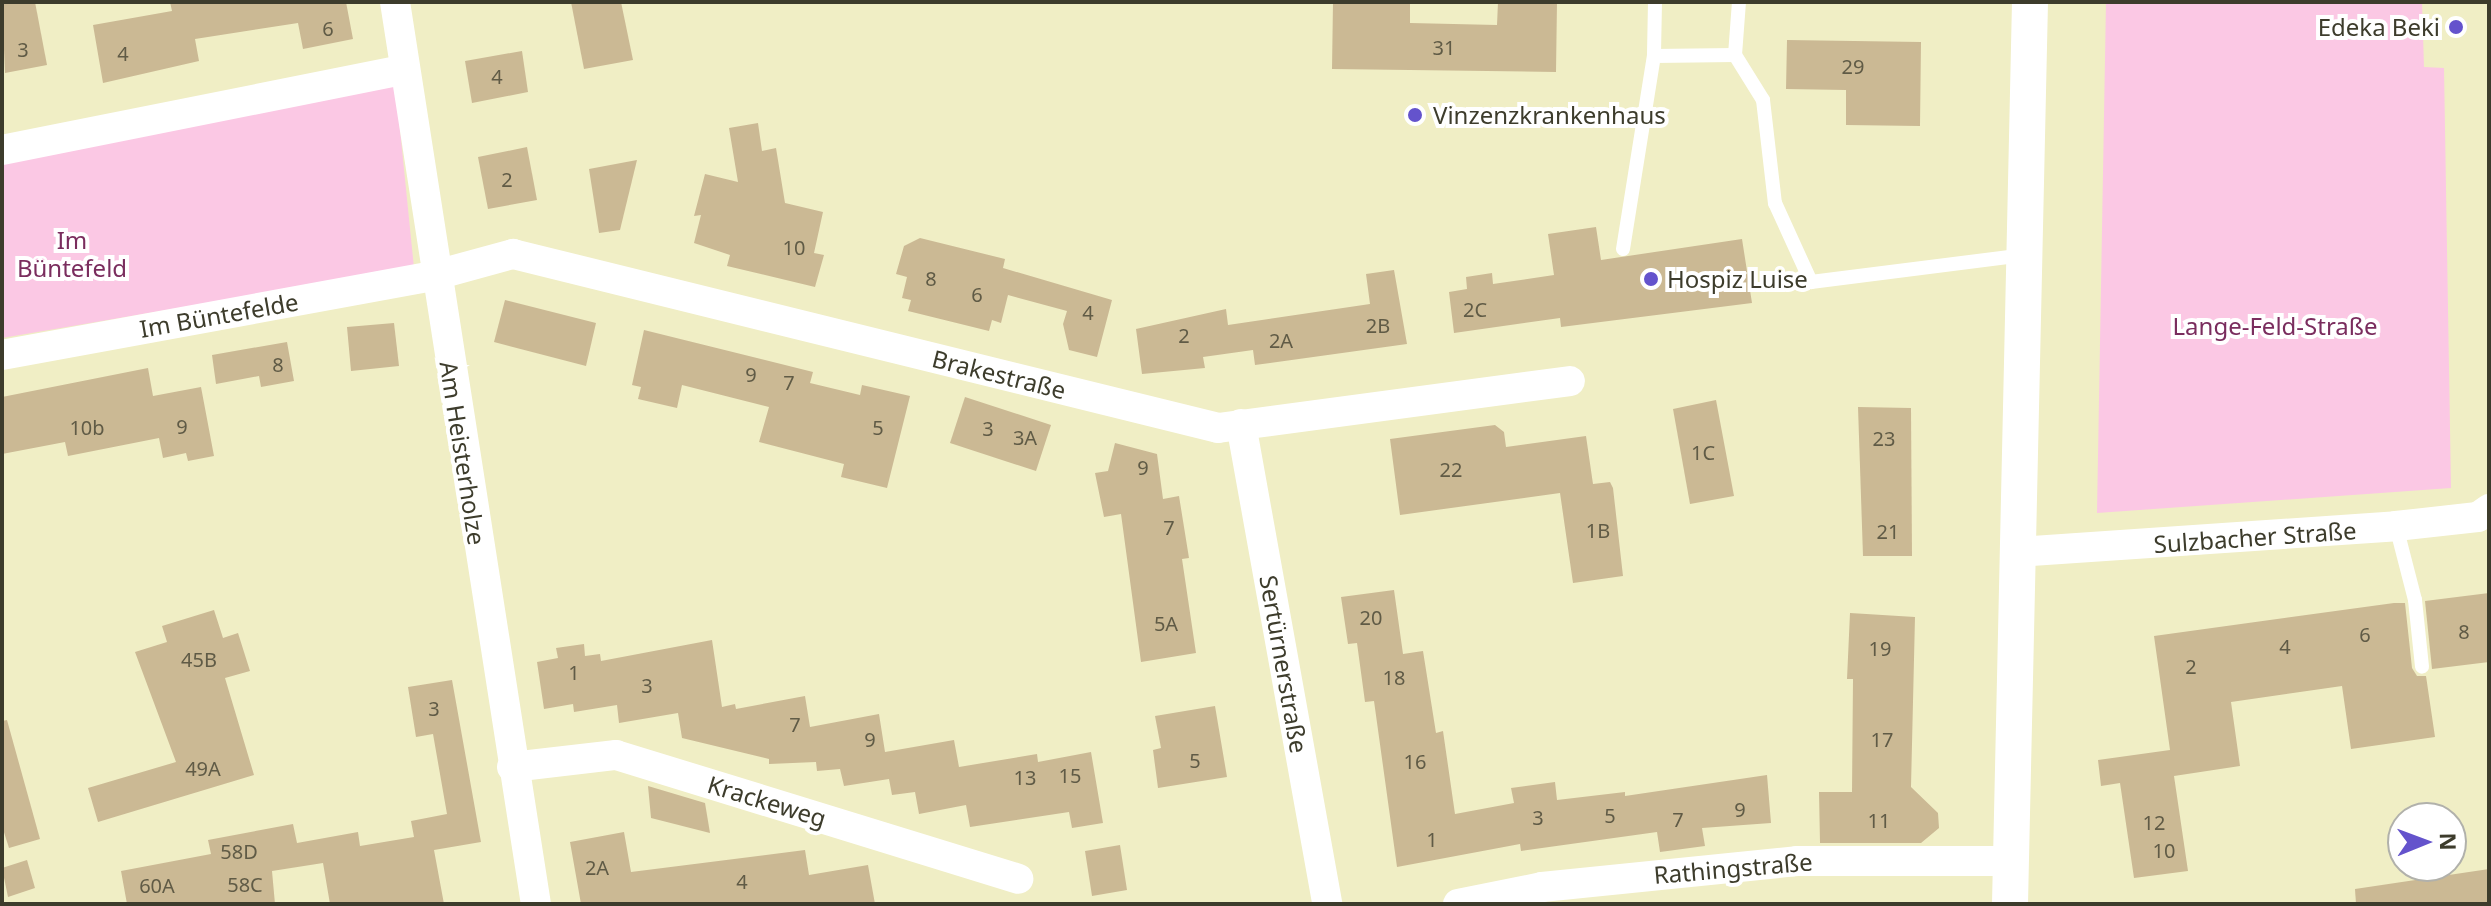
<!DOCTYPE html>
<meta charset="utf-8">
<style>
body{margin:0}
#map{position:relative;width:2491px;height:906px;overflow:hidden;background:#f0eec5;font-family:"Noto Sans",sans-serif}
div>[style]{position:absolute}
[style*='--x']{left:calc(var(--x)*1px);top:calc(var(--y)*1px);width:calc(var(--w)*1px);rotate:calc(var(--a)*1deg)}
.green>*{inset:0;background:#fbc8e4}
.building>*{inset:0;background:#cbb994}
.service>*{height:14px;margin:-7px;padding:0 7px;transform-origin:7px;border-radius:7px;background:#fff}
.minor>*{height:30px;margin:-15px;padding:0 15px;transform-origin:15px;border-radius:15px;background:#fff}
.tertiary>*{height:36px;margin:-18px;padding:0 18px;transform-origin:18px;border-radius:18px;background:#fff}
.dots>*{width:22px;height:22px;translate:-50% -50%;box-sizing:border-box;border:4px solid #fff;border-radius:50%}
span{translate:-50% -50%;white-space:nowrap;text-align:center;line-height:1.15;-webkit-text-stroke:8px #fff;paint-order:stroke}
.number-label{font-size:20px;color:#605b46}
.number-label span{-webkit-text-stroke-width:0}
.poi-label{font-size:24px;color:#3d3c2c}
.right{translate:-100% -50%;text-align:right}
.left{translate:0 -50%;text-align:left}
.park-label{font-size:24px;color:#7a2d5e}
.street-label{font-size:24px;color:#3d3c2c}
.frame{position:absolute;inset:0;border:4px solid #3d3c2c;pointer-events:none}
.north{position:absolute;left:2387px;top:802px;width:80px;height:80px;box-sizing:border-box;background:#fff;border:2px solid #b1b1ab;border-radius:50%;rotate:89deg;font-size:22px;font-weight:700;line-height:32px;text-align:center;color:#3d3c2c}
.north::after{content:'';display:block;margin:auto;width:28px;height:36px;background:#6453cc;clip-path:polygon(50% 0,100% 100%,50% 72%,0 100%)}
</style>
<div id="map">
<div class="green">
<div style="clip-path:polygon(2106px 2px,2422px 2px,2424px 67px,2444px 68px,2451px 488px,2097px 513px)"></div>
<div style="clip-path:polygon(395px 80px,414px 268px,2px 338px,2px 161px)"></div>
</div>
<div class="building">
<div style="clip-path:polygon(2px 2px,35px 2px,47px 65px,5px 73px)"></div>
<div style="clip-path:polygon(170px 2px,346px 2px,353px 39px,303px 49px,298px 23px,195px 39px,199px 61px,103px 83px,93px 25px,172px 11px)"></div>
<div style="clip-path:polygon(571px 2px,621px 2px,633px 60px,584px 69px)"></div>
<div style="clip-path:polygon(1333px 2px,1410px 2px,1410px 23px,1497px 25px,1498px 2px,1557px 2px,1556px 72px,1332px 69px)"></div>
<div style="clip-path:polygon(1787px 40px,1921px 42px,1920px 126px,1846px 125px,1846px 90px,1786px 89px)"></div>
<div style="clip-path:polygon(522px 51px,528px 92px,472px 103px,465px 61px)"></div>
<div style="clip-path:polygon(758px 123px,762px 151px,776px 148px,785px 203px,823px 212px,814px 253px,824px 255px,815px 287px,727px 266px,730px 255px,694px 243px,701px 215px,694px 216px,705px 174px,738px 182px,729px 128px)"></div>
<div style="clip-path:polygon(527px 147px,537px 200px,488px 209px,478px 157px)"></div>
<div style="clip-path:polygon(637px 160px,620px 230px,599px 233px,589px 169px)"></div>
<div style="clip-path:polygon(1596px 227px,1601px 260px,1742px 239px,1752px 303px,1561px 327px,1560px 318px,1454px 333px,1449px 292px,1467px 289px,1466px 277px,1492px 273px,1493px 284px,1554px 275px,1548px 234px)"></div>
<div style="clip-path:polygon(920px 238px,1005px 259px,1003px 268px,1112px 300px,1097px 357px,1069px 350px,1063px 324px,1067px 311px,1008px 295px,1001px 323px,992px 320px,989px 331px,908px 311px,911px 300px,902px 298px,907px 277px,896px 274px,904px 246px)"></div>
<div style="clip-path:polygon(1394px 270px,1407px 344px,1255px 365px,1253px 350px,1203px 357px,1205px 368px,1142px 374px,1136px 329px,1226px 309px,1228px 325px,1370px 304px,1366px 274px)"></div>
<div style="clip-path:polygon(505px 300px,596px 323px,586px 366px,494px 342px)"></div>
<div style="clip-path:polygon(394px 323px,399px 366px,351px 371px,347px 327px)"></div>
<div style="clip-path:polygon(644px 330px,813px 372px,810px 383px,860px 395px,862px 385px,910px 396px,887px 488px,841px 477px,844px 464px,759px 442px,769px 407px,682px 385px,677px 408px,638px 399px,641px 387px,632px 385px)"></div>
<div style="clip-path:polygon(287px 342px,294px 381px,261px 387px,259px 376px,216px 384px,212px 355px)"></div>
<div style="clip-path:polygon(148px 368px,153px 396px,201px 387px,214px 456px,188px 461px,186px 453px,163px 458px,159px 438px,68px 456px,65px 442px,2px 454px,2px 397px)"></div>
<div style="clip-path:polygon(965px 397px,1051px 425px,1036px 471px,950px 443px)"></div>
<div style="clip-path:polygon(1716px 400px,1734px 496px,1690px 504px,1673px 409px)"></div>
<div style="clip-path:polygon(1858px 407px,1911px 408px,1912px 556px,1863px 556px)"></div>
<div style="clip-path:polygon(1495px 425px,1504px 432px,1506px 447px,1586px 436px,1593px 484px,1610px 482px,1613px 488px,1623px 576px,1573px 583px,1560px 493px,1400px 515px,1390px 439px)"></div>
<div style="clip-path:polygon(1115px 443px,1157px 454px,1163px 499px,1179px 496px,1189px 558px,1182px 559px,1196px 653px,1141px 662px,1121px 514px,1104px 517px,1095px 473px,1108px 471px)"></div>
<div style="clip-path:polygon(1394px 590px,1403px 654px,1423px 651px,1436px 733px,1443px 731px,1455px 814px,1514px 803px,1511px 788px,1555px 782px,1557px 800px,1625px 792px,1625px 796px,1767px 775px,1771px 823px,1702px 828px,1705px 846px,1660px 852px,1657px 832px,1521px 851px,1520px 844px,1397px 867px,1374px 701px,1365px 702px,1357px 643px,1348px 644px,1341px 597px)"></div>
<div style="clip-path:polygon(2489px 593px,2489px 662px,2432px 669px,2425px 601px)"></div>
<div style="clip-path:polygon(2394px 603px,2405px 603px,2412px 668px,2417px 676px,2426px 676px,2435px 737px,2351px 749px,2342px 686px,2231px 702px,2240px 766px,2174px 776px,2188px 871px,2134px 878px,2120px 783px,2101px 786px,2098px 760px,2170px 750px,2154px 636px)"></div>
<div style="clip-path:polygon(214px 610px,223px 638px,238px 633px,250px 671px,225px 678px,254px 775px,98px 822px,88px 788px,176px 762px,135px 652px,167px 642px,162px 626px)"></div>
<div style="clip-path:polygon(1850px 613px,1915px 617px,1911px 787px,1938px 813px,1939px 828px,1921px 843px,1820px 843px,1819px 792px,1852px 792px,1853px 679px,1847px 679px)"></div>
<div style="clip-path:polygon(712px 640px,722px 707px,735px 704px,736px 709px,805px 696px,810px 727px,879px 714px,885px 752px,954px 740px,959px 767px,1037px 754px,1038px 762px,1091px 752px,1103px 823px,1072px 828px,1069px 812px,970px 827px,966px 805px,919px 814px,915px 792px,892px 795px,889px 779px,844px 786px,840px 769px,817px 771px,816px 762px,769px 764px,769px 759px,682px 738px,678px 713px,619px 723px,617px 705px,574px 712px,573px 704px,544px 709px,537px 662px,558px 658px,556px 648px,584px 644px,585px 656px,600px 654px,601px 661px)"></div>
<div style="clip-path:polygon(452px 680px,481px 842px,434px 850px,444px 904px,330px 904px,323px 863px,272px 871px,275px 904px,127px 904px,121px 871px,211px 854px,208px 840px,293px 824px,297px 843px,358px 832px,360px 846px,414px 837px,411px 821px,447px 814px,433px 734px,416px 737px,408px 687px)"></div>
<div style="clip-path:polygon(1215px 706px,1227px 777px,1158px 788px,1153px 750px,1161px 748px,1155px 716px)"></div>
<div style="clip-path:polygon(7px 720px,40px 839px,9px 848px,2px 826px,2px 721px)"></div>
<div style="clip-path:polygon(648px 786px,705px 803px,710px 833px,651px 818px)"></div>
<div style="clip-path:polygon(624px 832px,631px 872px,805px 850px,809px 875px,868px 865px,875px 904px,581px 904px,570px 842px)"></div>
<div style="clip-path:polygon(1120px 845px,1127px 890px,1092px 896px,1085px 851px)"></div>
<div style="clip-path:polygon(27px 860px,35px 888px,8px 897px,2px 868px)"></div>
<div style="clip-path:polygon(2489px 869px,2489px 904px,2356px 904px,2355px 889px)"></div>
</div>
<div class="service">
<div style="--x:1655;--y:2;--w:54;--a:91.1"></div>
<div style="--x:1654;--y:56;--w:81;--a:-0.7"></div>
<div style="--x:1735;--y:55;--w:53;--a:-85.7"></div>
<div style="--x:1735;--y:55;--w:53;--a:58.1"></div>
<div style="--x:1763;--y:100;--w:104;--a:83.4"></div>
<div style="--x:1775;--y:203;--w:87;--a:65.5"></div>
<div style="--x:1811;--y:282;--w:216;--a:-7.2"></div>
<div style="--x:1623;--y:249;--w:195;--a:-80.9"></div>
<div style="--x:2396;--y:526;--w:76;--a:75.6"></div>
<div style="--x:2415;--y:600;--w:67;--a:84"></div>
</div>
<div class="minor">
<div style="--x:395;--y:2;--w:913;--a:81.12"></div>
<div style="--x:2;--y:150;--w:408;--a:-11.3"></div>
<div style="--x:2;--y:355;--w:441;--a:-10.4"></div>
<div style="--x:436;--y:275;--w:80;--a:-15.3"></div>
<div style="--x:513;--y:254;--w:726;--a:13.86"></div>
<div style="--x:1218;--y:428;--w:355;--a:-7.6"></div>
<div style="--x:1241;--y:424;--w:488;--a:79.8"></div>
<div style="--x:2018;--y:552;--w:379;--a:-3.9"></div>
<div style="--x:2396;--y:526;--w:82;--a:-6.3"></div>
<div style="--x:2478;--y:517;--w:14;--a:-36"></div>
<div style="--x:512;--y:767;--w:105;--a:-6.6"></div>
<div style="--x:616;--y:755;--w:421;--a:17.1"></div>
<div style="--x:1458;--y:904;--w:86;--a:-11.4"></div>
<div style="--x:1542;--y:887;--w:256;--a:-5.8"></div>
<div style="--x:1797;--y:861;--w:213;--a:0"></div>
</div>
<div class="tertiary">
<div style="--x:2010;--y:904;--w:902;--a:-88.73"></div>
</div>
<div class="dots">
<div style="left:2456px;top:27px;background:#6453cc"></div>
<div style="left:1415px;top:115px;background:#6453cc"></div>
<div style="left:1651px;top:279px;background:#6453cc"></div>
</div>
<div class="number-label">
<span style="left:328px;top:28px">6</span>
<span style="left:1444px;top:47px">31</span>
<span style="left:23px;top:49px">3</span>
<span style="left:123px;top:53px">4</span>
<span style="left:1853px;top:66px">29</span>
<span style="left:497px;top:76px">4</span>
<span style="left:507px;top:179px">2</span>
<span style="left:794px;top:247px">10</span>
<span style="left:931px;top:278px">8</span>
<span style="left:977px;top:294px">6</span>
<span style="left:1475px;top:309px">2C</span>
<span style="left:1088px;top:312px">4</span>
<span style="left:1378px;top:325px">2B</span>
<span style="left:1184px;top:335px">2</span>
<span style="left:1281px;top:340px">2A</span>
<span style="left:278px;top:364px">8</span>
<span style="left:751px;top:374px">9</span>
<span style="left:789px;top:382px">7</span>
<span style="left:182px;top:426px">9</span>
<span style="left:87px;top:427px">10b</span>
<span style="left:878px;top:427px">5</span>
<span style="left:988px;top:428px">3</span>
<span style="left:1025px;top:437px">3A</span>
<span style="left:1884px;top:438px">23</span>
<span style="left:1703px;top:452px">1C</span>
<span style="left:1143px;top:467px">9</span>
<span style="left:1451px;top:469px">22</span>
<span style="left:1169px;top:527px">7</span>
<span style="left:1598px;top:530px">1B</span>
<span style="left:1888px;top:531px">21</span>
<span style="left:1371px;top:617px">20</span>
<span style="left:1166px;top:623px">5A</span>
<span style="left:2464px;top:631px">8</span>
<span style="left:2365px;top:634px">6</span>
<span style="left:2285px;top:646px">4</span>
<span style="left:1880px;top:648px">19</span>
<span style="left:199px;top:659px">45B</span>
<span style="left:2191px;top:666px">2</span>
<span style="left:574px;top:672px">1</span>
<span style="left:1394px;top:677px">18</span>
<span style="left:647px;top:685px">3</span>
<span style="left:434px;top:708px">3</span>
<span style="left:795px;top:724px">7</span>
<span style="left:870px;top:739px">9</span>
<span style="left:1882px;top:739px">17</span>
<span style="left:1195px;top:760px">5</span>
<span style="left:1415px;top:761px">16</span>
<span style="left:203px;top:768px">49A</span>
<span style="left:1070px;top:775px">15</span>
<span style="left:1025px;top:777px">13</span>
<span style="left:1740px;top:809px">9</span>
<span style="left:1610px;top:815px">5</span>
<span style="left:1538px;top:817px">3</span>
<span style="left:1678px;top:819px">7</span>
<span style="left:1879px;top:820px">11</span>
<span style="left:2154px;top:822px">12</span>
<span style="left:1432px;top:839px">1</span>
<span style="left:2164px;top:850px">10</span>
<span style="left:239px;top:851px">58D</span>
<span style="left:597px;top:867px">2A</span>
<span style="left:742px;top:881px">4</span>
<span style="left:245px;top:884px">58C</span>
<span style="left:157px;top:885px">60A</span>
</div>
<div class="poi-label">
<span class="right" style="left:2440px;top:27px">Edeka Beki</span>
<span class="left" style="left:1433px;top:115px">Vinzenzkrankenhaus</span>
<span class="left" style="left:1667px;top:279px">Hospiz Luise</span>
</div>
<div class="park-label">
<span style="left:72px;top:254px">Im<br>Büntefeld</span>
<span style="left:2275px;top:326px">Lange-Feld-Straße</span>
</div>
<div class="street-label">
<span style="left:219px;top:315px;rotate:-10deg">Im Büntefelde</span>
<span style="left:999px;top:374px;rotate:14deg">Brakestraße</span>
<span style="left:463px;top:453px;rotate:81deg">Am Heisterholze</span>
<span style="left:2255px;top:537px;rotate:-4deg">Sulzbacher Straße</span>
<span style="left:1284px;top:664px;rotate:80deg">Sertürnerstraße</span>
<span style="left:767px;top:801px;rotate:17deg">Krackeweg</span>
<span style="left:1733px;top:868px;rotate:-5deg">Rathingstraße</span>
</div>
<div class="frame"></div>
<div class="north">N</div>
</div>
